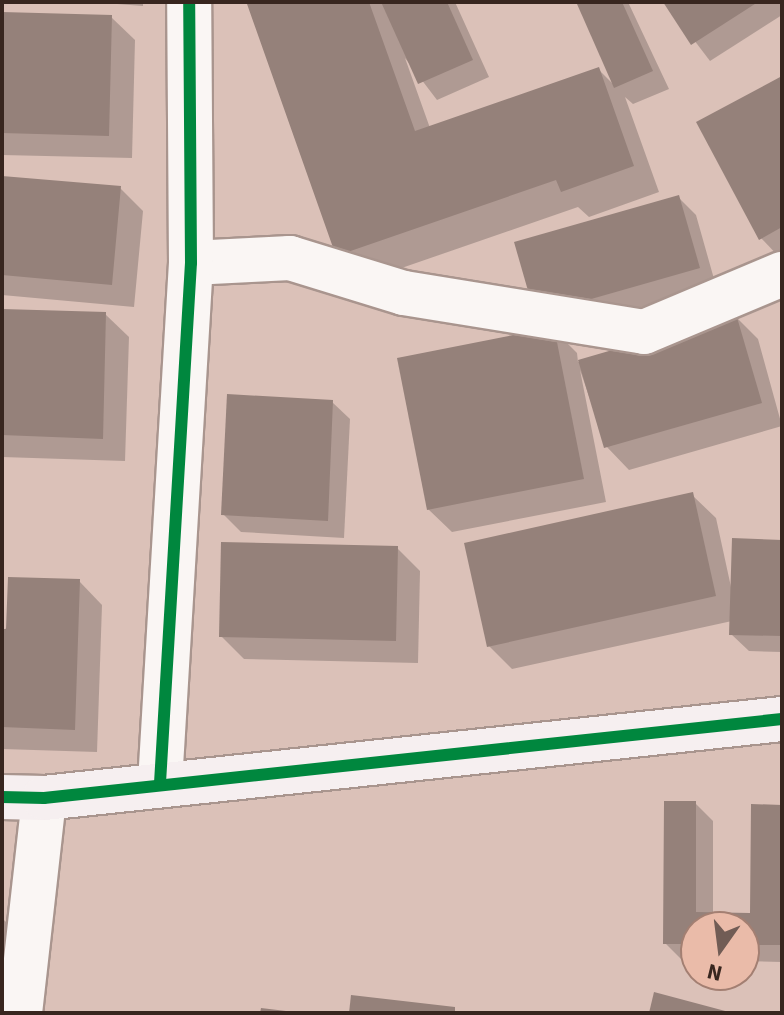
<!DOCTYPE html>
<style>
body{margin:0}
#map{position:relative;width:784px;height:1015px;overflow:hidden;background:#dbc1b8;font-family:"Source Sans 3",sans-serif}
div>[style]{position:absolute}
[style*='--x']{left:calc(var(--x)*1px);top:calc(var(--y)*1px);width:calc(var(--w)*1px);rotate:calc(var(--a)*1deg)}
.shadow>*{inset:0;background:#0003}
.building>*{inset:0;background:#95817a}
.roads{filter:drop-shadow(2px 0 #a9958e) drop-shadow(-2px 0 #a9958e) drop-shadow(0 2px #a9958e) drop-shadow(0 -2px #a9958e)}
.street>*{height:44px;margin:-22px;padding:0 22px;transform-origin:22px;border-radius:22px;background:#faf6f4}
.secondary>*{height:44px;margin:-22px;padding:0 22px;transform-origin:22px;border-radius:22px;background:#f6eff0}
.cycleway>*{height:12px;margin:-6px;padding:0 6px;transform-origin:6px;border-radius:6px;background:#00873e}
span{translate:-50% -50%;white-space:nowrap;text-align:center;line-height:1.15;-webkit-text-stroke:8px #eabba9;paint-order:stroke}
.frame{position:absolute;inset:0;border:4px solid #38261f;pointer-events:none}
.north{position:absolute;left:680px;top:911px;width:80px;height:80px;box-sizing:border-box;background:#eabba9;border:2px solid #a37f72;border-radius:50%;rotate:194deg;font-size:22px;font-weight:700;line-height:32px;text-align:center;color:#38261f}
.north::after{content:'';display:block;margin:auto;width:28px;height:36px;background:#715c55;clip-path:polygon(50% 0,100% 100%,50% 72%,0 100%)}
</style>
<div id="map">
<div class="shadow">
<div style="clip-path:polygon(91px 2px,143px 2px,143px 6px)"></div>
<div style="clip-path:polygon(260px 2px,455px 2px,489px 77px,437px 100px,405px 58px,430px 128px,599px 70px,615px 86px,588px 2px,628px 2px,669px 89px,633px 104px,625px 97px,659px 192px,589px 217px,578px 207px,364px 281px,338px 255px)"></div>
<div style="clip-path:polygon(665px 2px,782px 2px,782px 15px,710px 61px)"></div>
<div style="clip-path:polygon(2px 14px,111px 17px,135px 40px,132px 158px,2px 155px)"></div>
<div style="clip-path:polygon(782px 78px,782px 260px,761px 238px)"></div>
<div style="clip-path:polygon(2px 178px,120px 188px,143px 211px,134px 307px,2px 295px)"></div>
<div style="clip-path:polygon(678px 197px,696px 215px,716px 286px,555px 331px,577px 353px,578px 362px,735px 316px,758px 339px,782px 426px,629px 470px,606px 446px,580px 370px,606px 502px,452px 532px,428px 509px,553px 330px)"></div>
<div style="clip-path:polygon(2px 311px,105px 314px,129px 337px,125px 461px,2px 457px)"></div>
<div style="clip-path:polygon(332px 402px,350px 419px,344px 538px,241px 532px,224px 515px)"></div>
<div style="clip-path:polygon(692px 495px,716px 518px,731px 587px,782px 542px,782px 652px,749px 651px,731px 634px,732px 621px,512px 669px,489px 646px)"></div>
<div style="clip-path:polygon(397px 548px,420px 571px,418px 663px,244px 659px,221px 636px)"></div>
<div style="clip-path:polygon(79px 581px,102px 605px,97px 752px,2px 749px,2px 631px)"></div>
<div style="clip-path:polygon(695px 803px,713px 821px,713px 915px,752px 915px,782px 807px,782px 962px,744px 961px,744px 927px,696px 927px,696px 961px,683px 961px,665px 943px)"></div>
<div style="clip-path:polygon(2px 918px,9px 925px,2px 957px)"></div>
</div>
<div class="building">
<div style="clip-path:polygon(254px 2px,369px 2px,415px 131px,599px 67px,634px 166px,561px 192px,556px 180px,336px 256px,247px 4px)"></div>
<div style="clip-path:polygon(381px 2px,447px 2px,473px 60px,418px 84px)"></div>
<div style="clip-path:polygon(583px 2px,622px 2px,653px 71px,614px 88px,577px 4px)"></div>
<div style="clip-path:polygon(663px 2px,758px 2px,691px 45px)"></div>
<div style="clip-path:polygon(2px 12px,112px 15px,109px 136px,2px 133px)"></div>
<div style="clip-path:polygon(782px 76px,782px 227px,759px 240px,696px 122px)"></div>
<div style="clip-path:polygon(2px 176px,121px 186px,112px 285px,2px 275px)"></div>
<div style="clip-path:polygon(679px 195px,700px 268px,535px 315px,514px 242px)"></div>
<div style="clip-path:polygon(2px 309px,106px 312px,103px 439px,2px 435px)"></div>
<div style="clip-path:polygon(736px 314px,762px 403px,604px 448px,578px 360px)"></div>
<div style="clip-path:polygon(554px 327px,584px 479px,427px 510px,397px 358px)"></div>
<div style="clip-path:polygon(227px 394px,333px 400px,328px 521px,221px 515px)"></div>
<div style="clip-path:polygon(693px 492px,716px 596px,487px 647px,464px 543px)"></div>
<div style="clip-path:polygon(732px 538px,782px 540px,782px 636px,729px 635px)"></div>
<div style="clip-path:polygon(221px 542px,398px 546px,396px 641px,219px 637px)"></div>
<div style="clip-path:polygon(8px 577px,80px 579px,75px 730px,2px 727px,2px 629px,6px 629px)"></div>
<div style="clip-path:polygon(664px 801px,696px 801px,696px 912px,750px 913px,751px 804px,782px 805px,782px 945px,744px 945px,744px 927px,696px 927px,696px 944px,663px 944px)"></div>
<div style="clip-path:polygon(654px 992px,729px 1012px,729px 1013px,649px 1013px)"></div>
<div style="clip-path:polygon(351px 995px,455px 1007px,455px 1013px,349px 1013px)"></div>
<div style="clip-path:polygon(261px 1008px,286px 1011px,286px 1013px,260px 1013px)"></div>
</div>
<div class="roads">
<div class="street">
<div style="--x:191;--y:263;--w:99;--a:-2.9"></div>
<div style="--x:290;--y:258;--w:119;--a:17.1"></div>
<div style="--x:404;--y:293;--w:243;--a:9.2"></div>
<div style="--x:644;--y:332;--w:150;--a:-22.8"></div>
<div style="--x:160;--y:783;--w:521;--a:-86.59"></div>
<div style="--x:191;--y:263;--w:261;--a:-90.4"></div>
<div style="--x:20;--y:1013;--w:216;--a:-83.6"></div>
</div>
<div class="secondary">
<div style="--x:2;--y:797;--w:42;--a:1.4"></div>
<div style="--x:44;--y:798;--w:742;--a:-6.11"></div>
</div>
</div>
<div class="cycleway">
<div style="--x:160;--y:783;--w:521;--a:-86.59"></div>
<div style="--x:191;--y:263;--w:261;--a:-90.4"></div>
<div style="--x:2;--y:797;--w:42;--a:1.4"></div>
<div style="--x:44;--y:798;--w:742;--a:-6.11"></div>
</div>
<div class="frame"></div>
<div class="north">N</div>
</div>
